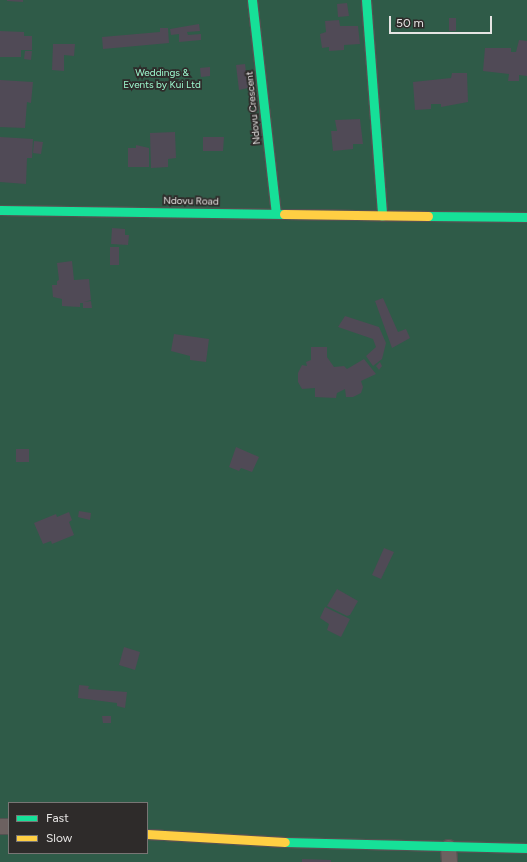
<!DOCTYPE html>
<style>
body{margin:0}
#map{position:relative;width:527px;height:862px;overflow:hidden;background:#373635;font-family:Figtree,sans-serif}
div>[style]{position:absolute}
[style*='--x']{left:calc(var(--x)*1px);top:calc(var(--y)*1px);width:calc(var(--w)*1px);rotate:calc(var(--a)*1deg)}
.green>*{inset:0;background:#2f5b48}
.building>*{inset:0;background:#504a56}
.roads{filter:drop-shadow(1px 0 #535251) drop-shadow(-1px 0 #535251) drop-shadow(0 1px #535251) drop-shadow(0 -1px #535251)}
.street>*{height:15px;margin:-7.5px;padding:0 7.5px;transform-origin:7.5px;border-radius:7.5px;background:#6c6160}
.fast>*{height:9px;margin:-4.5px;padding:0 4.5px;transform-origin:4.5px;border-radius:4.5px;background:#16e098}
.slow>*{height:9px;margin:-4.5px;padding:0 4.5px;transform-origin:4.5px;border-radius:4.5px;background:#ffcf43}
span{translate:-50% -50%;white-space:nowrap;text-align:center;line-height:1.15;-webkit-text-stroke:3.5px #2e2b2a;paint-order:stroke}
.park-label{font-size:10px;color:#9efad0}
.street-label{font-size:10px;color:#e6e4e3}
.legend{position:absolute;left:8px;top:802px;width:140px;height:52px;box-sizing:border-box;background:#2e2b2a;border:1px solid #787574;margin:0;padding:5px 7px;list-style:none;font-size:12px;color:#e6e4e3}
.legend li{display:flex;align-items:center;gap:8px;height:20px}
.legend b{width:20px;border:1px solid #787574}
.scale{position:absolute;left:389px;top:16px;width:103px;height:18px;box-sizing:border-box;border:2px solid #e6e4e3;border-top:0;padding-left:5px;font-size:12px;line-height:14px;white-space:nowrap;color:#e6e4e3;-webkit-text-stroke:3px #2e2b2a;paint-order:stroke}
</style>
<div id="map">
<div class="green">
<div style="clip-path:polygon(evenodd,0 0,527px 0,527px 862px,0 862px,0 0,9px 803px,147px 803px,147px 853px,9px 853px,9px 803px)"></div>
</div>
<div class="building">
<div style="clip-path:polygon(7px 0,23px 0,23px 2px,7px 1px)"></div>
<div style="clip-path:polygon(347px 3px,349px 16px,338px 17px,337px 4px)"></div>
<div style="clip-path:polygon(449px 18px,456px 18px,456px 31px,449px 31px)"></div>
<div style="clip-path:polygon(339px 20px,340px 26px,358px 26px,360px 44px,344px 45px,344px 50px,329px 51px,329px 47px,322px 48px,320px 34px,326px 32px,325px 21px)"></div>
<div style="clip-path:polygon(199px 24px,200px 31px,187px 32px,188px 35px,201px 34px,201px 40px,179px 42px,179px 34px,171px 35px,170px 29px)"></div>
<div style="clip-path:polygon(160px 28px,168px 28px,169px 43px,103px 49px,102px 37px,160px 32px)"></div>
<div style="clip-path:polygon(0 31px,24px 32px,24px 36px,32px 36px,32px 50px,21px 50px,21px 57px,0 57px)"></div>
<div style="clip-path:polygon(519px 40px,527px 41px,527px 76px,519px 75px,519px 81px,508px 81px,509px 74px,483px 71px,485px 48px,511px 48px,511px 52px,516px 52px)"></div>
<div style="clip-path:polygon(53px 44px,75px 44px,74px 56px,64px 55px,64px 71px,52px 70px)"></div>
<div style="clip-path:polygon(25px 51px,32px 51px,31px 60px,24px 59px)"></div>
<div style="clip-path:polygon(245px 64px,248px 88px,239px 90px,236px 65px)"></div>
<div style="clip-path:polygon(210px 67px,210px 76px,201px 77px,200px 68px)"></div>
<div style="clip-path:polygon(452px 73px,467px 73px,468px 102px,441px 107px,441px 104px,431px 104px,431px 109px,415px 110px,413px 82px,451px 78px)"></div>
<div style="clip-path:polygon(0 80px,33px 82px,31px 103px,27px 102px,25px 128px,0 127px)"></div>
<div style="clip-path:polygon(360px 119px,363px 144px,353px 144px,353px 149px,333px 151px,331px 131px,337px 131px,335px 120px)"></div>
<div style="clip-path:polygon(175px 132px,176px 158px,168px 159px,168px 167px,151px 168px,150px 133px)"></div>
<div style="clip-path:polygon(0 137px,33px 139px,32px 158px,27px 158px,26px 184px,0 182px)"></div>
<div style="clip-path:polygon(203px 137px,224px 137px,223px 151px,203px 151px)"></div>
<div style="clip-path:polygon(34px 141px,43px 142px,41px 154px,33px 153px)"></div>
<div style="clip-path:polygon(136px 145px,149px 148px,149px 167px,128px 167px,128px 148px,136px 148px)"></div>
<div style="clip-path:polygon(112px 228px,125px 229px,125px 235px,129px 235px,128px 245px,111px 244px)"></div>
<div style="clip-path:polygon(110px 247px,119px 247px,119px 265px,110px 265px)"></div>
<div style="clip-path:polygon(72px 261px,74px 280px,89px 279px,91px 300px,84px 302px,91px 301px,92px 308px,83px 308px,83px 303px,80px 303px,80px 307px,62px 306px,62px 299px,53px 297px,52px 285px,57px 285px,57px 281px,59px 280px,57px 263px)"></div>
<div style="clip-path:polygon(383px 298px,398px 332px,406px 329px,410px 338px,392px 348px,375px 301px)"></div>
<div style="clip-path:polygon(345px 316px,379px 327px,386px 343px,382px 359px,373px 366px,366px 356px,376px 347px,373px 339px,338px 327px)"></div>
<div style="clip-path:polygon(174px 334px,209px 339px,206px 362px,190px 360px,190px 356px,171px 351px)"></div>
<div style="clip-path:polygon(311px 347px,327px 347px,327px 357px,334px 367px,344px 366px,347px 369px,364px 359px,376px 374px,361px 381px,363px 387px,361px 393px,353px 397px,346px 397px,345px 389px,337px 393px,336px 398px,315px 397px,315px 388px,302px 389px,298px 382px,298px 373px,302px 365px,307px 366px,306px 362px,311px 360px)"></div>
<div style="clip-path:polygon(380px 362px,382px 366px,379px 370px,376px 366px)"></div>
<div style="clip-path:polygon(236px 447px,259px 457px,252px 472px,241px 468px,239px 471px,229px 467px)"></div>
<div style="clip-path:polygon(16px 449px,29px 449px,29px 462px,16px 462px)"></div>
<div style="clip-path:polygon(79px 511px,91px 513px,90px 520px,78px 517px)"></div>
<div style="clip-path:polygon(69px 512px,72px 520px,69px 522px,74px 535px,52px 544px,51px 541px,43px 544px,34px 523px,56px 514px,57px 517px)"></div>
<div style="clip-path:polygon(384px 548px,394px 552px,381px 579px,372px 575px)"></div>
<div style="clip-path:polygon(337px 589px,358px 601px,350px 615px,347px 616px,327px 606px)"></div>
<div style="clip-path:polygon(325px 607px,350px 619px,341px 637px,327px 630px,329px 624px,320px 618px)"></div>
<div style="clip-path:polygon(124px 647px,140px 652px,135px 670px,119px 665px)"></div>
<div style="clip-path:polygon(79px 685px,89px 686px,88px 689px,127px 692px,125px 708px,117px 706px,117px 703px,78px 698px)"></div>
<div style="clip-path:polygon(102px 716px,111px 716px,111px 723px,103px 723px)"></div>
<div style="clip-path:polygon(302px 859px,331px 860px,331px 862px,302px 862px)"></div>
</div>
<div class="roads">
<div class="street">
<div style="--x:0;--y:826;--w:9;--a:0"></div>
<div style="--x:448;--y:847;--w:15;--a:86"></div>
</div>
<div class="fast">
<div style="--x:252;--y:0;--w:214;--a:83.6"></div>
<div style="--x:366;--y:0;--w:216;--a:85.7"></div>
<div style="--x:0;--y:210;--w:284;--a:0.8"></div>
<div style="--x:428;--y:216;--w:99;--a:0.6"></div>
<div style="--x:285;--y:842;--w:242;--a:1.4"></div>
</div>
<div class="slow">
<div style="--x:284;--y:214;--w:144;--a:0.8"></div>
<div style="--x:147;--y:834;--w:138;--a:3.3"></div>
</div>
</div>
<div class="park-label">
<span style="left:162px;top:78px">Weddings &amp;<br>Events by Kui Ltd</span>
</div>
<div class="street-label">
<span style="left:253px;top:108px;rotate:-96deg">Ndovu Crescent</span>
<span style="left:191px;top:201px;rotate:1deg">Ndovu Road</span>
</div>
<ul class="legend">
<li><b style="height:5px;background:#16e098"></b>Fast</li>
<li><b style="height:5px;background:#ffcf43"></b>Slow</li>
</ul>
<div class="scale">50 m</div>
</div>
